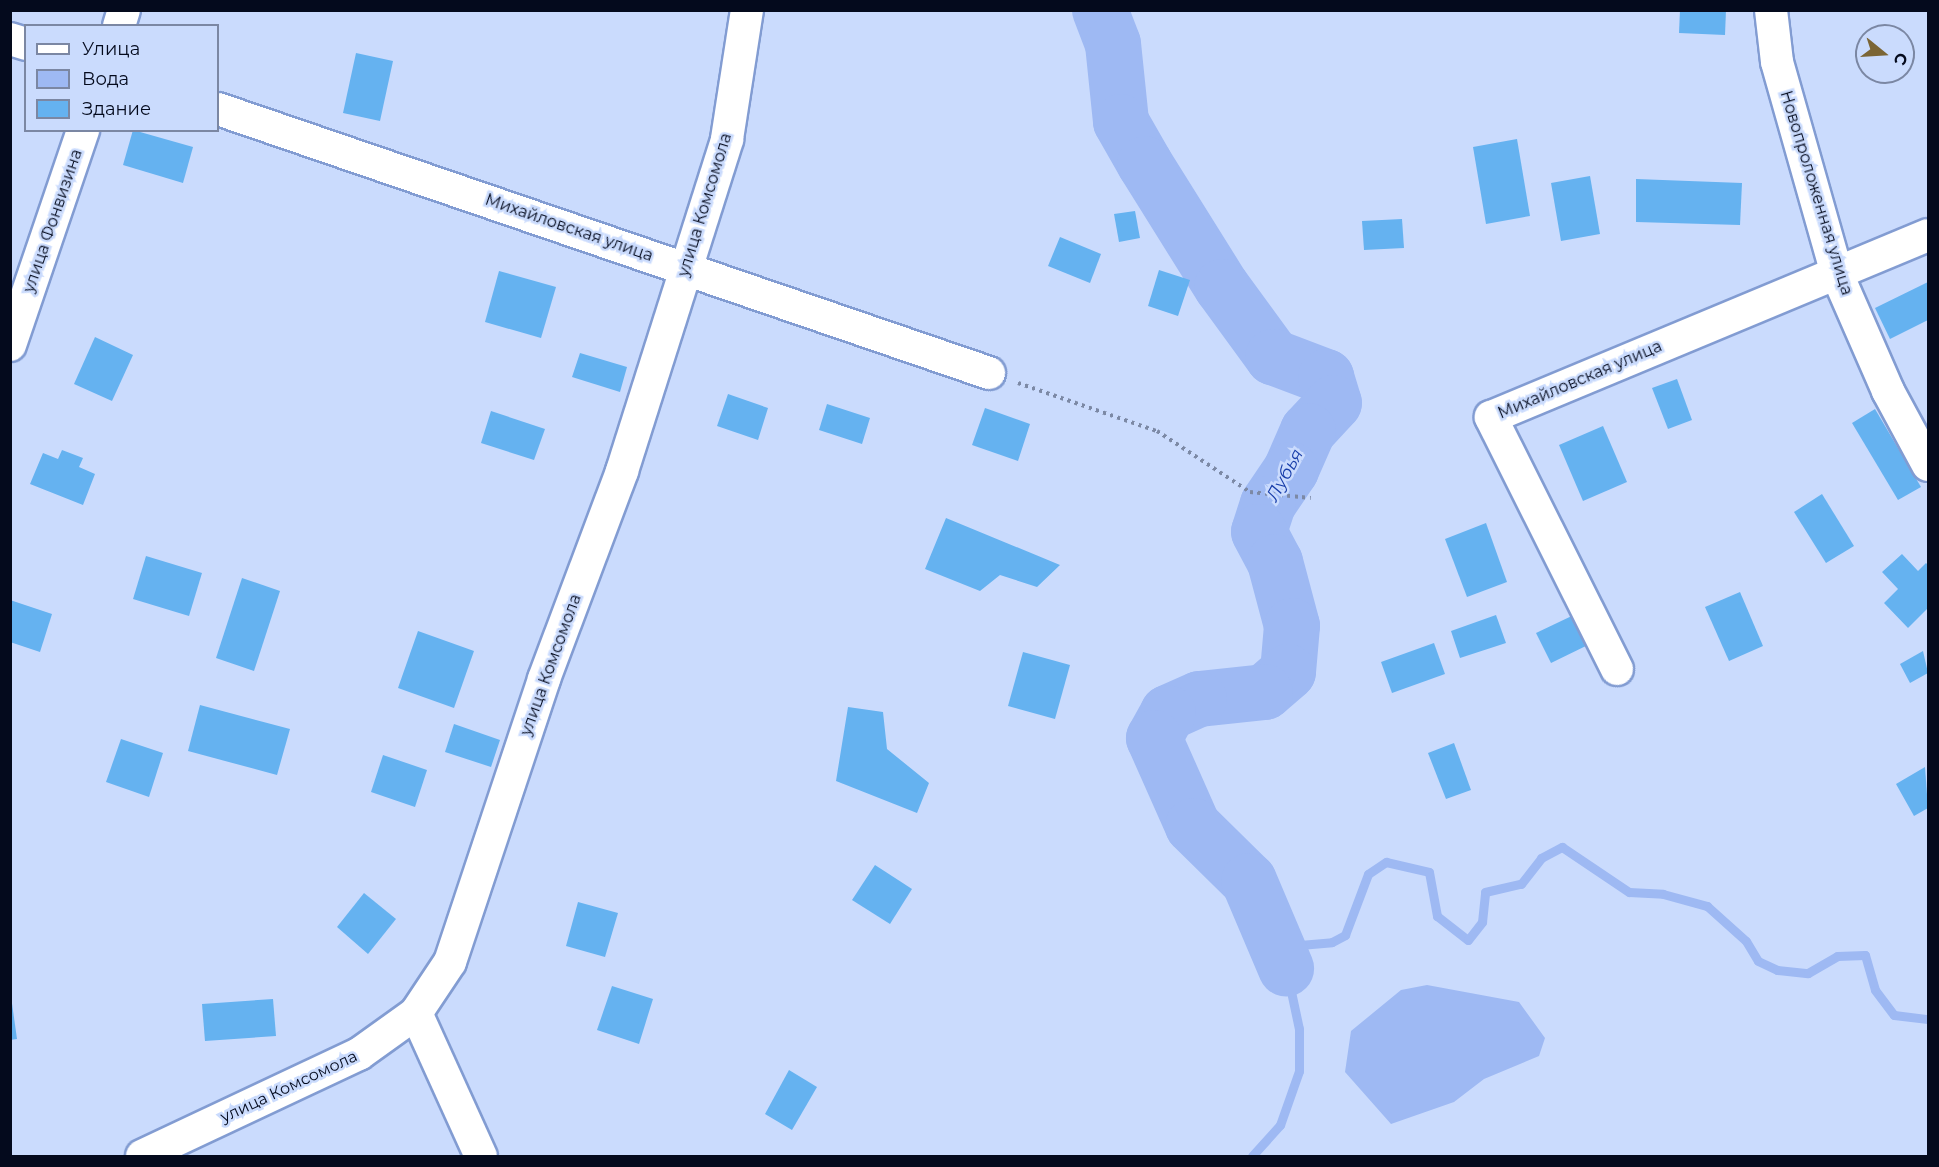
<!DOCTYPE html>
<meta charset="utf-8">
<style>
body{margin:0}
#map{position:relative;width:1939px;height:1167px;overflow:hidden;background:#cadbfd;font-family:Montserrat,sans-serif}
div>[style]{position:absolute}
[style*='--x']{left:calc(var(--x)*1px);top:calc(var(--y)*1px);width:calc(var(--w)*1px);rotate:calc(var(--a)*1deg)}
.water>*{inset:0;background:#9eb9f3}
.stream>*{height:9px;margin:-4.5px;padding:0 4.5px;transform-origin:4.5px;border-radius:4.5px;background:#9eb9f3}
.river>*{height:56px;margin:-28px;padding:0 28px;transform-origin:28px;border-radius:28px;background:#9eb9f3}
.building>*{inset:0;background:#65b2f0}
.path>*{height:4px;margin-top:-2px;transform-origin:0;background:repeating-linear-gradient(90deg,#7c89a5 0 3px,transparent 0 7.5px)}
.roads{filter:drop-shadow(2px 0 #829cd2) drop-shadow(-2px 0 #829cd2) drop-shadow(0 2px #829cd2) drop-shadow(0 -2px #829cd2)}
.minor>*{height:32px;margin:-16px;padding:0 16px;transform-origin:16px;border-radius:16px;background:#fff}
span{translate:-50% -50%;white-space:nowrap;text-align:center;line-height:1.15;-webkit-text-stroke:5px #cadbfd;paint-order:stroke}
.street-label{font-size:16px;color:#040a1d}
.water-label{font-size:18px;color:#173da9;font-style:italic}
.frame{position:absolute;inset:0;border:12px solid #040a1d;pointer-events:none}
.legend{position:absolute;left:24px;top:24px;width:195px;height:108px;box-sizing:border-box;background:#cadbfd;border:2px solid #7b87a3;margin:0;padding:8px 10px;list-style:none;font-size:18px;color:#040a1d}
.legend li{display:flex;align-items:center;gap:12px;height:30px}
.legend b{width:30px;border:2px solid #7b87a3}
.north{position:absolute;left:1855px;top:24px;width:60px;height:60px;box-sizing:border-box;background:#cadbfd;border:2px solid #7b87a3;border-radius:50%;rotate:108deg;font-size:16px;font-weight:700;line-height:24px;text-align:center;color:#040a1d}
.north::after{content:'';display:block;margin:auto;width:21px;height:27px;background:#7b6535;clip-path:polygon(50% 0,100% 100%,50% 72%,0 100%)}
</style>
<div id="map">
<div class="water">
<div style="clip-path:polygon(1427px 985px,1519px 1002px,1545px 1038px,1539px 1056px,1484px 1079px,1454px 1102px,1391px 1124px,1345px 1072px,1351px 1031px,1401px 990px)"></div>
</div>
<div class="stream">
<div style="--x:1252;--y:1156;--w:42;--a:-47.9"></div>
<div style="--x:1280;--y:1125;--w:57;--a:-70.6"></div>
<div style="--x:1299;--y:1071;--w:42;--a:-90"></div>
<div style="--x:1299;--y:1029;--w:62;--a:-102"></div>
<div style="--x:1286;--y:968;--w:27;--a:-59"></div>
<div style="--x:1300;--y:945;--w:32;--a:-5"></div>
<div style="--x:1332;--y:942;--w:15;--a:-28"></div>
<div style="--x:1345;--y:935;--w:65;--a:-69.3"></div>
<div style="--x:1368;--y:874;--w:22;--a:-34"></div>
<div style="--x:1386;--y:862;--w:44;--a:13.1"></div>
<div style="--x:1429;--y:872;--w:45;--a:79.7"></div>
<div style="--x:1437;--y:916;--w:39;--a:38"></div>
<div style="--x:1468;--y:940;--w:23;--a:-52"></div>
<div style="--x:1482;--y:922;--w:30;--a:-84"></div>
<div style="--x:1485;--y:892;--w:37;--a:-13"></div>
<div style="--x:1521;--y:884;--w:33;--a:-52"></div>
<div style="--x:1541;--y:858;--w:24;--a:-28"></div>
<div style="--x:1562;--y:847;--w:81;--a:33.9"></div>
<div style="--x:1629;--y:892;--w:34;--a:3"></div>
<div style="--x:1663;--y:894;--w:46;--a:15.3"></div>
<div style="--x:1707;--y:906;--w:52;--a:41.9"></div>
<div style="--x:1746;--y:941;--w:23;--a:59"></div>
<div style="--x:1758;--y:961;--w:21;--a:25"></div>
<div style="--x:1777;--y:970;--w:31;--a:6"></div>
<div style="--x:1808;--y:973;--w:34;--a:-30"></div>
<div style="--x:1837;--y:956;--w:28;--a:-2"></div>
<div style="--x:1865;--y:955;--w:36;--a:74"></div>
<div style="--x:1875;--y:990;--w:31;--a:53"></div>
<div style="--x:1894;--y:1015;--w:34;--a:7"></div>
</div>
<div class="river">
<div style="--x:1100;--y:10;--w:36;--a:69"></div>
<div style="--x:1113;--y:44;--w:78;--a:84.1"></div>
<div style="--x:1121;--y:122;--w:48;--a:60.3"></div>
<div style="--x:1145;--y:164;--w:145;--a:58"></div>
<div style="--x:1222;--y:287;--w:87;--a:53.9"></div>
<div style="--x:1273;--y:357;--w:57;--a:20.7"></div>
<div style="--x:1326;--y:377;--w:27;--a:73"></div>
<div style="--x:1334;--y:403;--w:38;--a:133"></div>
<div style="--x:1308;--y:431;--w:43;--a:113.6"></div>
<div style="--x:1291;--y:470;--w:41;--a:124.1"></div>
<div style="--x:1268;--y:504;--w:29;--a:108"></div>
<div style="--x:1259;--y:532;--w:34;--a:62"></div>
<div style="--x:1275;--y:562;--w:66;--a:75.1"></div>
<div style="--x:1292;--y:626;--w:46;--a:95"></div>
<div style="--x:1288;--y:672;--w:30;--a:139"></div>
<div style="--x:1265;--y:692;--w:66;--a:173.9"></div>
<div style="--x:1199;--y:699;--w:34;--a:156"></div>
<div style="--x:1168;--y:713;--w:29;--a:119"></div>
<div style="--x:1154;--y:738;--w:96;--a:66.1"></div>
<div style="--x:1193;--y:826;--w:78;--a:44.5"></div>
<div style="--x:1249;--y:881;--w:95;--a:67"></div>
</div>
<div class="building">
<div style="clip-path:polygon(1680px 10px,1726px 10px,1725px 35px,1679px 33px)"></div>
<div style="clip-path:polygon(356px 53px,393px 61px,380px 121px,343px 113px)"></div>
<div style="clip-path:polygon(133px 130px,193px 147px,183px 183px,123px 165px)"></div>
<div style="clip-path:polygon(1517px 139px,1530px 216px,1486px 224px,1473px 147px)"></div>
<div style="clip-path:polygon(1590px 176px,1600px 234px,1561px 241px,1551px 183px)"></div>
<div style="clip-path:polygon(1636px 179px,1742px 183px,1740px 225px,1636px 222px)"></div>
<div style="clip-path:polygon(1135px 211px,1140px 238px,1119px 242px,1114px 214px)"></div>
<div style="clip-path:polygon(1402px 219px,1404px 248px,1364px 250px,1362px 221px)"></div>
<div style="clip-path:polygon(1060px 237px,1101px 254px,1090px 283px,1048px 266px)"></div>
<div style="clip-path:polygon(1159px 270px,1190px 280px,1178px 316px,1148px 306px)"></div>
<div style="clip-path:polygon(499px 271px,556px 287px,541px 338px,485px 322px)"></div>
<div style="clip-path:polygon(1928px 282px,1928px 320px,1890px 339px,1875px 308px)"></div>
<div style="clip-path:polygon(95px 337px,133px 355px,112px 401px,74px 384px)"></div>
<div style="clip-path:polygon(580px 353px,627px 367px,620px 392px,572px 377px)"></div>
<div style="clip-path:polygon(1677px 379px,1692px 420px,1668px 429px,1652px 388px)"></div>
<div style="clip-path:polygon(728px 394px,768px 408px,758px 440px,717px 426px)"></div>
<div style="clip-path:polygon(827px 404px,870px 418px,862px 444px,819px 430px)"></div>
<div style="clip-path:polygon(985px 408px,1030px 424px,1018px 461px,972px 445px)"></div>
<div style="clip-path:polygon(1875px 409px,1921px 487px,1898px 500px,1852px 423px)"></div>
<div style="clip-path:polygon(491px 411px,545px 429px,534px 460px,481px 443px)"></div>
<div style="clip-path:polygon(1603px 426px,1627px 482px,1583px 501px,1559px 445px)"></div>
<div style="clip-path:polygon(62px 450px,83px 458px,79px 467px,95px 474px,83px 505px,30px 484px,43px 453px,58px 459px)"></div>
<div style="clip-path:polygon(1822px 494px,1854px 546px,1826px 563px,1794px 512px)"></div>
<div style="clip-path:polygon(946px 518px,1060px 565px,1037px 587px,1000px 575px,980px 591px,925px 569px)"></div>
<div style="clip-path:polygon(1486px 523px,1507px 582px,1467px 597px,1445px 539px)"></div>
<div style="clip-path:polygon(1902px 554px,1918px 571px,1926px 563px,1928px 565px,1928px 608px,1908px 628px,1884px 603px,1898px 589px,1882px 572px)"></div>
<div style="clip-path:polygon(146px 556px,202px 573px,189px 616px,133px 599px)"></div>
<div style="clip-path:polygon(242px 578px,280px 591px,254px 671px,216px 658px)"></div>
<div style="clip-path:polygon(1740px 592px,1763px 646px,1729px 661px,1705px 607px)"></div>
<div style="clip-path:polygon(10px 600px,52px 614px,40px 652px,10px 642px)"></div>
<div style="clip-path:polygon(1578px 613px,1592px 643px,1551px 663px,1536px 633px)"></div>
<div style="clip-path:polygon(1496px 615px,1506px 643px,1460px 658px,1451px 631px)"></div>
<div style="clip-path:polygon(418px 631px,474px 651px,454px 708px,398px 688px)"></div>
<div style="clip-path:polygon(1434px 643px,1445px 674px,1392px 693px,1381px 662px)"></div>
<div style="clip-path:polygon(1923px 651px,1928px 673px,1910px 683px,1900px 664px)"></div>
<div style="clip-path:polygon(1023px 652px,1070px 665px,1055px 719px,1008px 706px)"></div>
<div style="clip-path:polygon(200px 705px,290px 729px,277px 775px,188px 751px)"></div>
<div style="clip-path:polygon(848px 707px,883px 712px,887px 749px,929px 783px,917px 813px,836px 781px)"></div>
<div style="clip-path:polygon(454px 724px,500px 740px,491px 767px,445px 752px)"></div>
<div style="clip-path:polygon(121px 739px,163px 753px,149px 797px,106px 782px)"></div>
<div style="clip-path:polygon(1454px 743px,1471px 790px,1446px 799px,1428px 753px)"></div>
<div style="clip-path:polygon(383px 755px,427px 770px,415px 807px,371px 792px)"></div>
<div style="clip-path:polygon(1925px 767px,1928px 808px,1914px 816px,1896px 784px)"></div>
<div style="clip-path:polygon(875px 865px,912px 889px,890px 924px,852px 900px)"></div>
<div style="clip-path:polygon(364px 893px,396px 919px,368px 954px,337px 927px)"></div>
<div style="clip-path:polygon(578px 902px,618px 913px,605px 957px,566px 946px)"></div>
<div style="clip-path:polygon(612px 986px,653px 999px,639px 1044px,597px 1030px)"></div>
<div style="clip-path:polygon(10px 989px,17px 1039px,10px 1040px)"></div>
<div style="clip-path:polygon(273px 999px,276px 1036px,205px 1041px,202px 1004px)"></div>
<div style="clip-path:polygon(789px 1070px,817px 1087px,792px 1130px,765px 1114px)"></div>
</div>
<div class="path">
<div style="--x:1018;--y:383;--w:147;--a:19.1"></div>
<div style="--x:1157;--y:431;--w:111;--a:33.3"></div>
<div style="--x:1250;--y:492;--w:61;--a:5.6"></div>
</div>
<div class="roads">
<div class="minor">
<div style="--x:1771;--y:10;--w:52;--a:83.4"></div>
<div style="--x:1777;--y:62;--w:220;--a:74.2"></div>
<div style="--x:1837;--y:274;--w:128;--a:66.4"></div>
<div style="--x:1888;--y:391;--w:84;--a:61.6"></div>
<div style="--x:119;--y:26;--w:17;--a:-73"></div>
<div style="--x:10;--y:39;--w:17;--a:17"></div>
<div style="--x:218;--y:109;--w:815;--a:18.9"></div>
<div style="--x:10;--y:345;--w:227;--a:-71.2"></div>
<div style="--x:1617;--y:669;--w:282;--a:-116.6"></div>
<div style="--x:1491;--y:417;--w:473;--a:-22.6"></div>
<div style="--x:416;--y:1013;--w:157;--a:65.6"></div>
<div style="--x:142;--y:1156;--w:240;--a:-25.2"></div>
<div style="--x:359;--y:1054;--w:70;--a:-35.7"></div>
<div style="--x:416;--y:1013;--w:61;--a:-56.3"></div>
<div style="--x:450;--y:962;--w:298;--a:-71.6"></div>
<div style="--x:544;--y:679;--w:222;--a:-69.4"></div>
<div style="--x:622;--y:471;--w:348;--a:-72.4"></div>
<div style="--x:727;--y:139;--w:131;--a:-81.2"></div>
</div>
</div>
<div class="street-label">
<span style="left:1816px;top:193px;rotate:73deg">Новопроложенная улица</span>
<span style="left:705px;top:205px;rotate:-73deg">улица Комсомола</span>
<span style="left:53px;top:221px;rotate:-71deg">улица Фонвизина</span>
<span style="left:569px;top:228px;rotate:19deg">Михайловская улица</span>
<span style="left:1580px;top:380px;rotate:-23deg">Михайловская улица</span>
<span style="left:551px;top:665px;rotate:-70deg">улица Комсомола</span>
<span style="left:289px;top:1087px;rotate:-25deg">улица Комсомола</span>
</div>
<div class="water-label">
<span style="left:1285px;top:475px;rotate:-61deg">Лубья</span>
</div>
<div class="frame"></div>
<ul class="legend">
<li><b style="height:8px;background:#fff"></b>Улица</li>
<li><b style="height:16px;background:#9eb9f3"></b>Вода</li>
<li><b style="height:16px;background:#65b2f0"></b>Здание</li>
</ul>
<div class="north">С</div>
</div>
